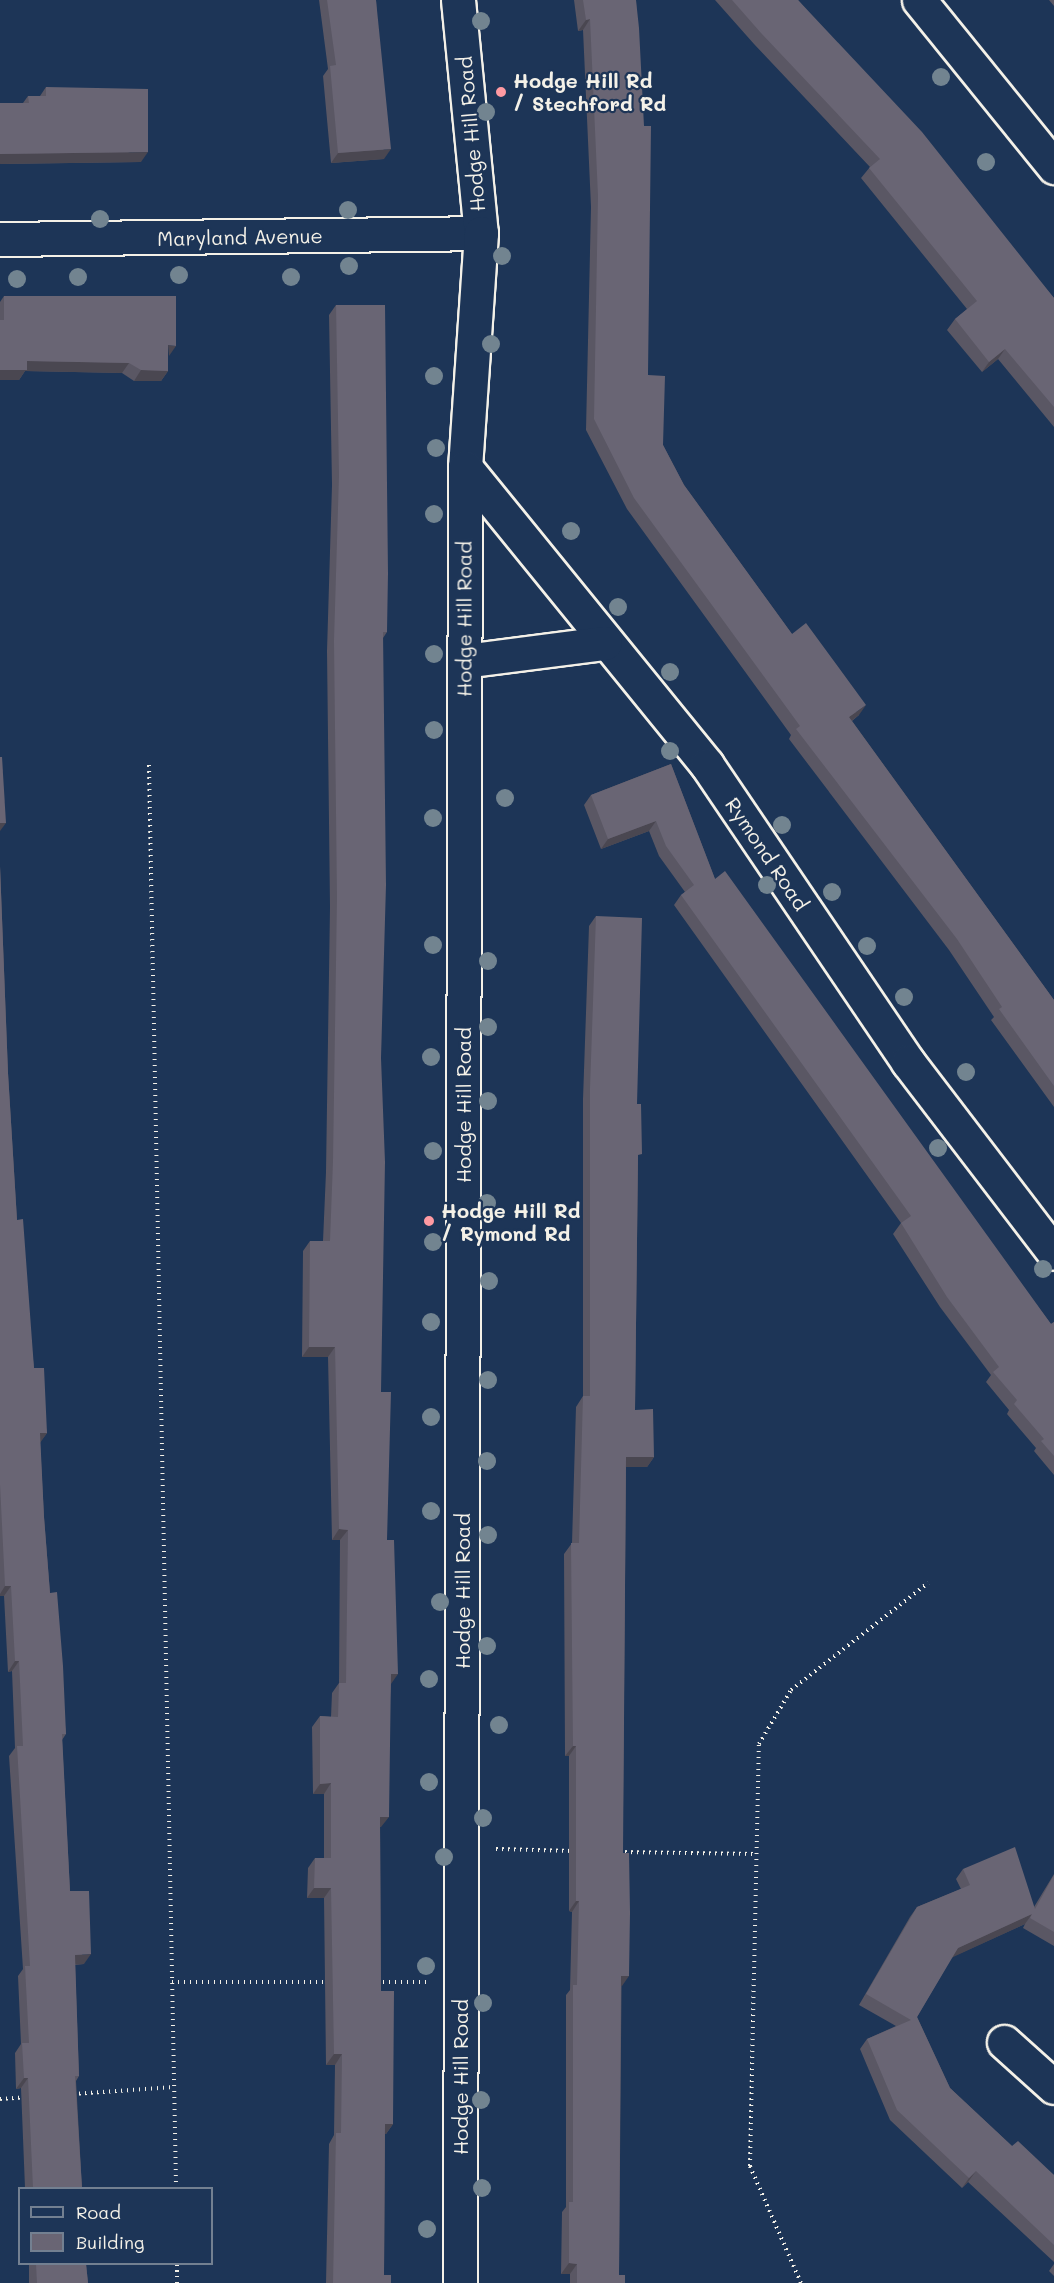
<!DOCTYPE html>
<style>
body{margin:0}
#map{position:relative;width:1054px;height:2283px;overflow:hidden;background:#1d3557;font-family:Mali,sans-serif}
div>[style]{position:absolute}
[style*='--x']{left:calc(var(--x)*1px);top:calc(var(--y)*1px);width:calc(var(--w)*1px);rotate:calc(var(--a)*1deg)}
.path>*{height:4px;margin-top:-2px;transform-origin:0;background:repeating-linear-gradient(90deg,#f4f1e8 0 1.5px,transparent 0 6px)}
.roads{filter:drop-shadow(2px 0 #f4f1e8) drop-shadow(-2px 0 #f4f1e8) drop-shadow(0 2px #f4f1e8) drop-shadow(0 -2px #f4f1e8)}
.minor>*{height:33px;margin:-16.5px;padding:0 16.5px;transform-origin:16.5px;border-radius:16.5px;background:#1d3557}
.tertiary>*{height:33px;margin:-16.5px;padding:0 16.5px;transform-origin:16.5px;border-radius:16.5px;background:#1d3557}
.secondary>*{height:33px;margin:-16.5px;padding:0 16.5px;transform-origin:16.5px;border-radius:16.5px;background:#1d3557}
.trees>*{width:18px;height:18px;margin:-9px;border-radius:50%;background:#728490}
.wall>*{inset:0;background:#5a5764}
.shaded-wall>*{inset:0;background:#4a4751}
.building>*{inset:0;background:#696574}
.dots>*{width:16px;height:16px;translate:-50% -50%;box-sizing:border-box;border:3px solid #1d3557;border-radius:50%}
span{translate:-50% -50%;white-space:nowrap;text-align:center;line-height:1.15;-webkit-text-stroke:4.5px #1d3557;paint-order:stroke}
.poi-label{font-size:20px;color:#f4f1e8;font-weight:700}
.left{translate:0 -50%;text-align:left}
.street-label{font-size:20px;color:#f4f1e8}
.legend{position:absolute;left:18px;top:2187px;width:195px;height:78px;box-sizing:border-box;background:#1d3557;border:2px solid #738091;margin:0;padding:8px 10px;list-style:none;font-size:18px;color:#f4f1e8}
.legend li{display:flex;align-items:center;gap:12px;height:30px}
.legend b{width:30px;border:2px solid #738091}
</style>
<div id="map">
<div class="path">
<div style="--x:149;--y:765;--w:1423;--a:88.91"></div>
<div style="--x:496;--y:1849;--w:77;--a:1.5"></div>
<div style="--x:619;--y:1852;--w:137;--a:0.8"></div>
<div style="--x:172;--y:1982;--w:158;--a:0"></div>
<div style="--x:377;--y:1982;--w:49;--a:0"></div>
<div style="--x:73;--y:2094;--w:101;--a:-4"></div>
<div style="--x:0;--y:2099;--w:26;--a:-4"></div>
<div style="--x:177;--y:2264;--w:19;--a:90"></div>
<div style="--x:801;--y:2283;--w:128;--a:-113.6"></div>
<div style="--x:750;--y:2166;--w:422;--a:-88.8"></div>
<div style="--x:759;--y:1744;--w:63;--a:-59.3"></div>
<div style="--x:791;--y:1690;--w:174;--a:-38"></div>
</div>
<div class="roads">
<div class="minor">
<div style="--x:0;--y:239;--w:481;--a:-0.7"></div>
<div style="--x:465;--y:467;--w:384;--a:50.9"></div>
<div style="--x:707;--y:765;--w:359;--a:55.9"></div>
<div style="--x:908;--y:1062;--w:240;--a:52.6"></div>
<div style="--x:464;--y:661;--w:142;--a:-7.3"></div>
<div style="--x:1004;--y:2042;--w:67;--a:42"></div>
</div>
<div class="tertiary">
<div style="--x:458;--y:0;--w:234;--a:84.4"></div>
<div style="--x:481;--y:233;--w:235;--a:93.9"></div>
<div style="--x:465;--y:467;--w:1816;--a:90.16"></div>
</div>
<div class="secondary">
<div style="--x:919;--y:0;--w:215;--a:51"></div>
</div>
</div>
<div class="trees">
<div style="left:481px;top:21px"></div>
<div style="left:941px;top:77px"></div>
<div style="left:486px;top:112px"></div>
<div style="left:986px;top:162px"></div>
<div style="left:348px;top:210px"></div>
<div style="left:100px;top:219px"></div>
<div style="left:502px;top:256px"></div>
<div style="left:349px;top:266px"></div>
<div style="left:179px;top:275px"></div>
<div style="left:78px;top:277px"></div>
<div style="left:291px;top:277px"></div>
<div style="left:17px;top:279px"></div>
<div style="left:491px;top:344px"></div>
<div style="left:434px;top:376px"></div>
<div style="left:436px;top:448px"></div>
<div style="left:434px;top:514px"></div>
<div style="left:571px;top:531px"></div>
<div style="left:618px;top:607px"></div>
<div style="left:434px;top:654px"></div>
<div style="left:670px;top:672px"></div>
<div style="left:434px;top:730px"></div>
<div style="left:670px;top:751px"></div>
<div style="left:505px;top:798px"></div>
<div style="left:433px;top:818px"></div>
<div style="left:782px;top:825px"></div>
<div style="left:767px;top:885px"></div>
<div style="left:832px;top:892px"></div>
<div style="left:433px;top:945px"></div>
<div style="left:867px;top:946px"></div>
<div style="left:488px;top:961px"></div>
<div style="left:904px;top:997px"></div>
<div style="left:488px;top:1027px"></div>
<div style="left:431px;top:1057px"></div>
<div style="left:966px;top:1072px"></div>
<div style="left:488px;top:1101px"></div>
<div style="left:938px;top:1148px"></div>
<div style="left:433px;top:1151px"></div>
<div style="left:487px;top:1203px"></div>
<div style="left:433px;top:1242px"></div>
<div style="left:1043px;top:1269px"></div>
<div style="left:489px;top:1281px"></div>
<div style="left:431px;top:1322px"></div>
<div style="left:488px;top:1380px"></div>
<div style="left:431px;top:1417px"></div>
<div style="left:487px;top:1461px"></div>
<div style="left:431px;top:1511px"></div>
<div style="left:488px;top:1535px"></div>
<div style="left:440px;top:1602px"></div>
<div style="left:487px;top:1646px"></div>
<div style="left:429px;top:1679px"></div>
<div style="left:499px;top:1725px"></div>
<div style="left:429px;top:1782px"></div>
<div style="left:483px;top:1818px"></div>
<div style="left:444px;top:1857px"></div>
<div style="left:426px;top:1966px"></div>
<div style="left:483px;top:2003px"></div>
<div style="left:481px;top:2100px"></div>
<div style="left:482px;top:2188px"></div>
<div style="left:427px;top:2229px"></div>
</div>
<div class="wall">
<div style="clip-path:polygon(319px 0,376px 0,384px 159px,331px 163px,323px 76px,328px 69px)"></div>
<div style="clip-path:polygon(574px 0,636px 0,648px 375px,663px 445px,684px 485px,792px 634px,859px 715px,852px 721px,1054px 1000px,1054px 1107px,991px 1020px,994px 1017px,949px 950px,789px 739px,791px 735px,627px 509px,586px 430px,591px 207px,583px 30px,578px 31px)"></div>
<div style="clip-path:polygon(715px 0,798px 0,1054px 298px,1054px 427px,998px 359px,982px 372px,947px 330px,955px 319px,967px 309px,861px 178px,870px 167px,754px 44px)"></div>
<div style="clip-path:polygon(1049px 0,1054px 0,1054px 6px)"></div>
<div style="clip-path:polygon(46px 87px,141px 162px,0 164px,0 103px,23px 103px,28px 96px,40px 96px)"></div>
<div style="clip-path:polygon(4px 296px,168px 356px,168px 371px,161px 381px,134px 381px,122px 373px,25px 371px,19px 380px,0 380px,0 302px)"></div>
<div style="clip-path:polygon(336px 305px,387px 632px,383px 638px,381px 1058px,381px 1392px,387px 1540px,391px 1684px,381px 1827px,380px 1827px,381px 1991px,393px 2124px,386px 2134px,385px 2134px,384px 2275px,391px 2283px,326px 2283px,329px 2144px,334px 2135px,335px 2065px,326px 2065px,324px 1898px,307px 1898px,308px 1868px,315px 1858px,324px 1858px,324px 1794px,313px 1794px,312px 1727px,320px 1716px,331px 1717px,332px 1693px,339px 1683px,340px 1540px,332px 1540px,328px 1357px,302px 1357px,303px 1251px,310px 1241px,323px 1241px,326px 1172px,330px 907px,327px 651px,332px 485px,329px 315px)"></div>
<div style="clip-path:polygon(671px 764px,715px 879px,1051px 1324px,1054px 1322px,1054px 1475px,1034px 1451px,1036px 1448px,1007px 1414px,1009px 1410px,986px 1382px,991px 1375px,940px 1307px,893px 1234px,901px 1223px,674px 905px,681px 895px,685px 892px,659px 856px,649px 831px,601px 849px,584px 805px,591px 795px)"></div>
<div style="clip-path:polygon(0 866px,8px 1073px,17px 1220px,34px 1368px,47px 1433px,40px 1442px,44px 1517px,50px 1593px,66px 1734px,62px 1740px,70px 1891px,84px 1964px,75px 1965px,79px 2076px,76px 2081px,82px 2188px,25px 2188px,21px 2088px,16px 2089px,15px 2053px,21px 2044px,18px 1976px,23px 1969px,9px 1756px,15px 1748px,12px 1671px,8px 1672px,4px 1596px,0 1596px)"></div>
<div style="clip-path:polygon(596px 916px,637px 1104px,638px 1159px,635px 1410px,654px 1457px,647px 1467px,626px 1467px,619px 2275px,625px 2283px,570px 2283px,570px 2274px,561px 2274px,562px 2212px,566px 2207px,566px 1995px,570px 1990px,572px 1912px,569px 1911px,569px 1756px,565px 1756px,564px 1554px,572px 1543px,576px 1407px,583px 1396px,583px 1099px,589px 926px)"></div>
<div style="clip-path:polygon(963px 1869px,1034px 1907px,1054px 1874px,1054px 1946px,1023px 1928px,1025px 1924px,952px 1957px,917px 2017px,950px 2088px,1012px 2146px,1054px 2175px,1054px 2262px,968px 2182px,962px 2188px,890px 2120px,860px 2049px,867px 2039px,896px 2026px,859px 2005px,910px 1917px,917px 1907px,961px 1889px,956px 1879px)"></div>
<div style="clip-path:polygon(29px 2264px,86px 2264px,88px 2283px,29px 2283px)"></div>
<div style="clip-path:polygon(1054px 2264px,1054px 2276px,1049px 2271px)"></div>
</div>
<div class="shaded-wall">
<div style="clip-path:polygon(590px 19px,583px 30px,578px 31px,586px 20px)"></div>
<div style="clip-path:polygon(391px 149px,384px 159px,331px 163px,338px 153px)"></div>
<div style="clip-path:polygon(148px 152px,141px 162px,0 164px,0 154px)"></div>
<div style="clip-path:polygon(168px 345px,176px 346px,169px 356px)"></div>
<div style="clip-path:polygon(1005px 349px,998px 359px,982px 372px,989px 362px)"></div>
<div style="clip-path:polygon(27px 361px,129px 363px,122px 373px,25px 371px,19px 380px,0 380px,0 370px)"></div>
<div style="clip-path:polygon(141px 370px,168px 371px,161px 381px,134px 381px)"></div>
<div style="clip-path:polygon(866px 705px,859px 715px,842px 728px,849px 717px)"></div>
<div style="clip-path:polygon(656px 821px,649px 831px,601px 849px,608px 839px)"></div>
<div style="clip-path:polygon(0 823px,6px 823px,0 831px)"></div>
<div style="clip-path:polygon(309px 1347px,335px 1347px,328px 1357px,302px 1357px)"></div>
<div style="clip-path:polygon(40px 1433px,47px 1433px,40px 1443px)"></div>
<div style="clip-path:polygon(626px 1457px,654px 1457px,647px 1467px,619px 1467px)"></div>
<div style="clip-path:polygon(339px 1529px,348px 1530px,340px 1540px,332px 1540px)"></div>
<div style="clip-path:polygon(5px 1586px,11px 1586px,4px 1596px,0 1596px,0 1594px)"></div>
<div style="clip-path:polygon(15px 1661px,19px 1661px,12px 1671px,8px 1672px)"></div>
<div style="clip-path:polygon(391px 1674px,398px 1674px,391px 1684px)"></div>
<div style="clip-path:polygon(573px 1746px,576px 1746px,569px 1756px,565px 1756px)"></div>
<div style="clip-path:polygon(331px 1783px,324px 1794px,313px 1794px,320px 1784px)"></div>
<div style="clip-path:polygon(380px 1817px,389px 1817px,381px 1827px,373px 1827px)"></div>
<div style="clip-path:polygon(314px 1888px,331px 1888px,324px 1898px,307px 1898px)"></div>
<div style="clip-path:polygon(576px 1901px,579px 1901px,572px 1912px,569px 1911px)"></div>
<div style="clip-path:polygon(1032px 1914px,1025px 1924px,951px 1958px,958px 1948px)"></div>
<div style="clip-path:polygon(91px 1954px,84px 1964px,68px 1965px,75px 1955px)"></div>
<div style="clip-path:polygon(621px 1976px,629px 1976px,622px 1986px,614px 1986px)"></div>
<div style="clip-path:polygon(334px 2054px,342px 2054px,335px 2065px,326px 2065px)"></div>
<div style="clip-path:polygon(24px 2078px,28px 2078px,21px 2088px,16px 2089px)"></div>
<div style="clip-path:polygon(385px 2124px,393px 2124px,386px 2134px,378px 2134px)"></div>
<div style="clip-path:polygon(976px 2171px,968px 2182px,962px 2188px,969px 2178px)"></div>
<div style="clip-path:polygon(569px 2263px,577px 2264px,570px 2274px,561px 2274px)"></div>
</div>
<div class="building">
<div style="clip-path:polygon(327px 0,376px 0,391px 149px,338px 153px,330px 66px,336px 65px)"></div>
<div style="clip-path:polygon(583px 0,636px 0,639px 28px,644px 126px,651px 126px,648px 375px,665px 376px,663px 445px,684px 485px,792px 634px,806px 623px,866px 705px,849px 717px,1054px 1000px,1054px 1086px,999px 1009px,1002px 1007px,957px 939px,796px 729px,800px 726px,634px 498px,594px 419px,598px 196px,590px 19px,586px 20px)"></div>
<div style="clip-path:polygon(732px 0,798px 0,922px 132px,1054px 298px,1054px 407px,1005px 349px,989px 362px,955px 319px,977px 301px,869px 168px,880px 159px,761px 33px)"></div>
<div style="clip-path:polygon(46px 87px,148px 89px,148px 152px,0 154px,0 103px,29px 103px,28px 96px,46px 96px)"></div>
<div style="clip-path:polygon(4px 296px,176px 296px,176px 346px,168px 345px,168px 371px,141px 370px,129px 363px,27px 361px,27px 370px,0 370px,0 320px,4px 320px)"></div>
<div style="clip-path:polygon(336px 305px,385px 305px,388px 573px,387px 632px,383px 632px,386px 885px,381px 1058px,385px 1162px,381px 1392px,391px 1392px,387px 1540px,394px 1540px,398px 1674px,391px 1674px,389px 1817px,380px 1817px,381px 1991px,394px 1991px,393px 2124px,385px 2124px,384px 2275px,391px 2275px,391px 2283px,333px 2283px,336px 2133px,341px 2133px,342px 2054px,334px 2054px,331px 1888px,314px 1888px,315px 1858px,331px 1858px,331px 1783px,320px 1784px,320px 1716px,338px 1717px,339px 1683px,346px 1683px,348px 1530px,339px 1529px,335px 1347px,309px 1347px,310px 1241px,330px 1241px,333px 1161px,337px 897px,334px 641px,339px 475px)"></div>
<div style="clip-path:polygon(0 757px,2px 757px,6px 823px,0 823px)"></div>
<div style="clip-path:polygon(671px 764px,715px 879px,725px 871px,1051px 1324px,1054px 1322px,1054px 1456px,1041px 1441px,1044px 1439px,1014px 1404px,1017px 1400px,993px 1372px,999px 1367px,947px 1297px,901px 1223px,911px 1216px,681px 895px,694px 885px,666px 846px,656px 821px,608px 839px,591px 795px)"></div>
<div style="clip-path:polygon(0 866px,8px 1073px,17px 1220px,23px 1219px,34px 1368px,44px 1368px,47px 1433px,40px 1433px,44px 1517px,50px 1593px,57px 1592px,63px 1666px,66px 1734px,62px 1734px,70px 1891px,89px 1891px,91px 1954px,75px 1955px,79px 2076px,75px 2076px,82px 2188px,33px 2188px,28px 2078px,24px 2078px,22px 2043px,29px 2043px,25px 1966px,30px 1966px,17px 1746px,23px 1746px,19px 1661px,15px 1661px,11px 1586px,5px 1586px,0 1484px)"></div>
<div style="clip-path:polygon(596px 916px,642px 918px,637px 1104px,641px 1104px,642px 1154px,638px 1155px,635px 1410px,653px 1409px,654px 1457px,626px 1457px,623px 1853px,629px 1853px,630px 1913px,629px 1976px,621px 1976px,619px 2275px,625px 2275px,625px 2283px,577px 2283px,577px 2264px,569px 2263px,569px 2202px,573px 2202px,573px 1985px,577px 1985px,579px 1901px,576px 1901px,576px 1746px,573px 1746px,571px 1543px,579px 1543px,583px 1396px,590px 1396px,590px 1089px)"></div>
<div style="clip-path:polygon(1015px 1847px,1035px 1909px,1054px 1875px,1054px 1932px,1030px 1918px,1032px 1914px,958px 1948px,917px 2017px,950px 2088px,1012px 2146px,1018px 2141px,1054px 2175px,1054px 2245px,976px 2171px,969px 2178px,897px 2110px,867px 2039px,911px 2020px,866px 1994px,917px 1907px,970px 1885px,963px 1869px)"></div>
<div style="clip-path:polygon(36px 2264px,86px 2264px,88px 2283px,37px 2283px)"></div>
</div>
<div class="dots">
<div style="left:501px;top:92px;background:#ff9aa2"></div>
<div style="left:429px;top:1221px;background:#ff9aa2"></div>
</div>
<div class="poi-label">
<span class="left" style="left:513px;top:92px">Hodge Hill Rd<br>/ Stechford Rd</span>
<span class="left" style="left:441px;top:1222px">Hodge Hill Rd<br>/ Rymond Rd</span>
</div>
<div class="street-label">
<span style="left:471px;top:134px;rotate:-95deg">Hodge Hill Road</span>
<span style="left:240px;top:237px;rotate:-1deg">Maryland Avenue</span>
<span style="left:464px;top:619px;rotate:-90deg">Hodge Hill Road</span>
<span style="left:767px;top:854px;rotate:56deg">Rymond Road</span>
<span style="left:463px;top:1105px;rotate:-90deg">Hodge Hill Road</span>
<span style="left:462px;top:1591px;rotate:-90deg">Hodge Hill Road</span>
<span style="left:460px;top:2077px;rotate:-90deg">Hodge Hill Road</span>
</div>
<ul class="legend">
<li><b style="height:8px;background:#1d3557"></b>Road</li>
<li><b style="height:16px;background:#696574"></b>Building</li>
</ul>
</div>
